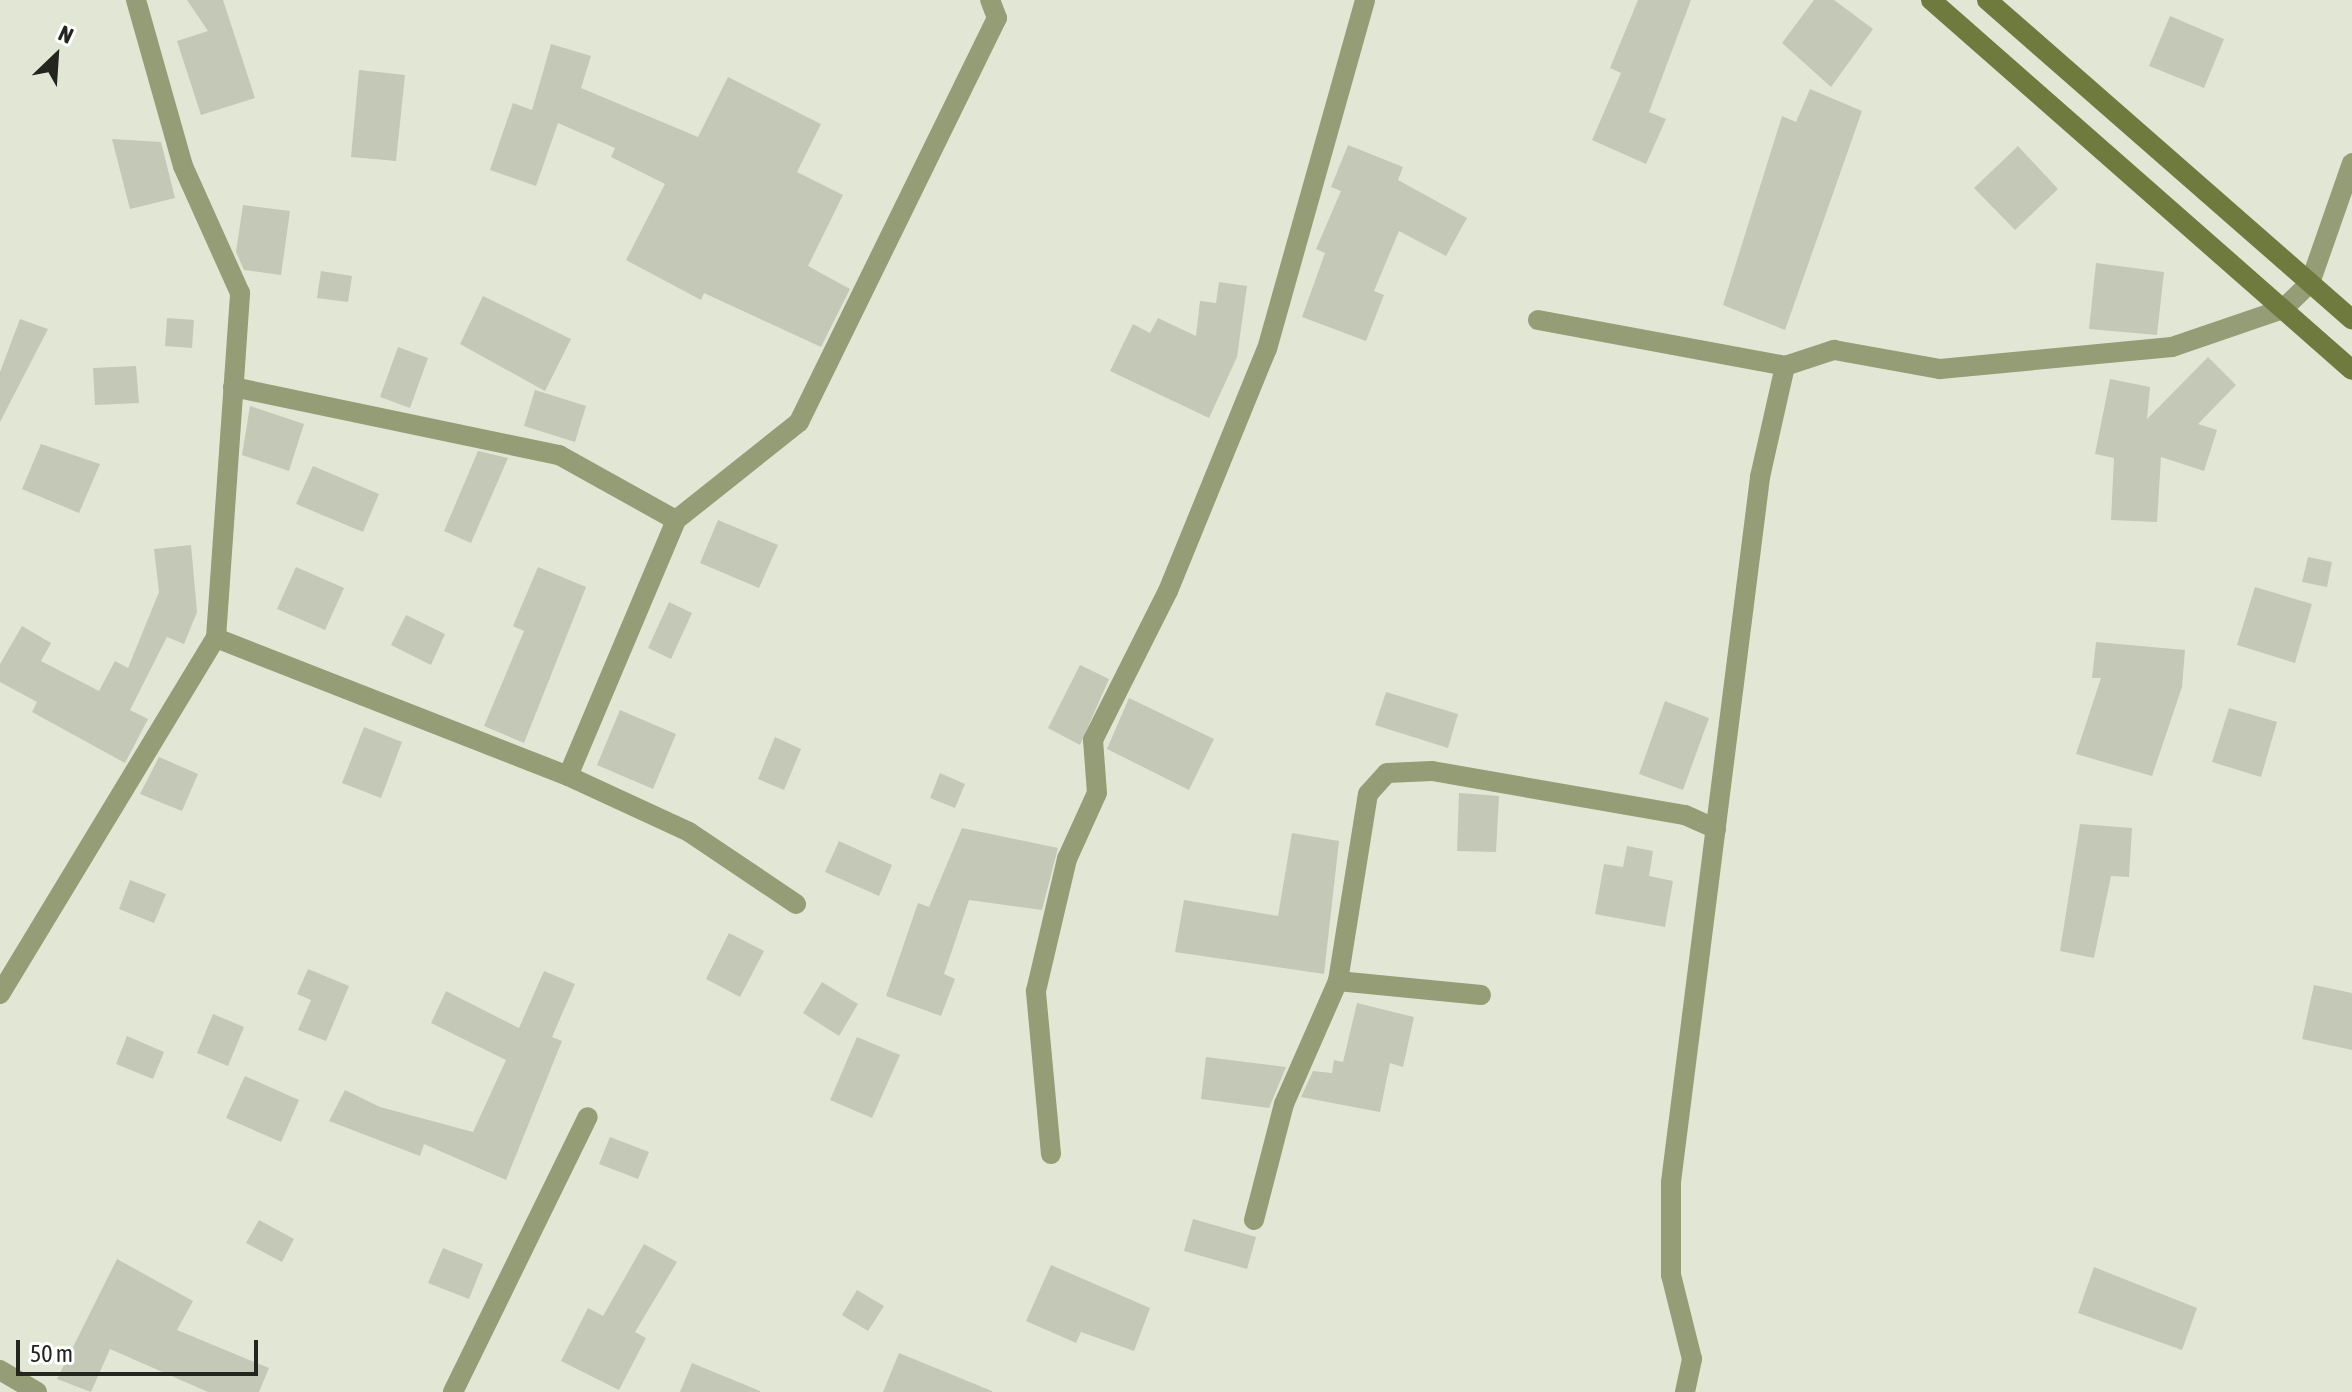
<!DOCTYPE html>
<style>
body{margin:0}
#map{position:relative;width:2352px;height:1392px;overflow:hidden;background:#e2e7d5;font-family:"Asap Condensed",sans-serif}
div>[style]{position:absolute}
[style*='--x']{left:calc(var(--x)*1px);top:calc(var(--y)*1px);width:calc(var(--w)*1px);rotate:calc(var(--a)*1deg)}
.building>*{inset:0;background:#c4c8b7}
.street>*{height:20px;margin:-10px;padding:0 10px;transform-origin:10px;border-radius:10px;background:#949d76}
.secondary>*{height:20px;margin:-10px;padding:0 10px;transform-origin:10px;border-radius:10px;background:#6f7a3e}
span{translate:-50% -50%;white-space:nowrap;text-align:center;line-height:1.15;-webkit-text-stroke:8px #fff;paint-order:stroke}
.north{position:absolute;left:16px;top:16px;width:80px;height:80px;-webkit-text-stroke:6px #fff;paint-order:stroke;rotate:25deg;font-size:22px;font-weight:700;line-height:32px;text-align:center;color:#24251f}
.north::after{content:'';display:block;margin:auto;width:28px;height:36px;background:#24251f;clip-path:polygon(50% 0,100% 100%,50% 72%,0 100%)}
.scale{position:absolute;left:16px;top:1340px;width:242px;height:36px;box-sizing:border-box;border:4px solid #24251f;border-top:0;padding-left:10px;font-size:24px;line-height:28px;white-space:nowrap;color:#24251f;-webkit-text-stroke:6px #fff;paint-order:stroke}
</style>
<div id="map">
<div class="building">
<div style="clip-path:polygon(187px 0,223px 0,255px 98px,201px 115px,177px 41px,208px 31px)"></div>
<div style="clip-path:polygon(1638px 0,1691px 0,1649px 112px,1666px 119px,1646px 164px,1592px 140px,1621px 73px,1610px 68px)"></div>
<div style="clip-path:polygon(1814px 0,1834px 0,1873px 29px,1831px 87px,1782px 43px)"></div>
<div style="clip-path:polygon(2170px 16px,2224px 39px,2204px 88px,2149px 66px)"></div>
<div style="clip-path:polygon(551px 44px,591px 56px,581px 88px,698px 137px,728px 77px,821px 124px,797px 172px,843px 195px,808px 266px,850px 289px,821px 347px,704px 293px,701px 300px,626px 260px,665px 184px,611px 157px,615px 148px,558px 123px,536px 186px,490px 170px,513px 103px,532px 110px)"></div>
<div style="clip-path:polygon(359px 70px,405px 75px,396px 161px,351px 157px)"></div>
<div style="clip-path:polygon(1810px 89px,1862px 111px,1785px 330px,1723px 305px,1782px 116px,1796px 122px)"></div>
<div style="clip-path:polygon(112px 139px,161px 142px,175px 198px,130px 209px)"></div>
<div style="clip-path:polygon(1348px 145px,1403px 167px,1398px 180px,1467px 218px,1446px 256px,1399px 231px,1374px 291px,1384px 295px,1366px 341px,1302px 317px,1325px 253px,1316px 249px,1341px 191px,1331px 187px)"></div>
<div style="clip-path:polygon(2018px 146px,2058px 189px,2015px 230px,1974px 188px)"></div>
<div style="clip-path:polygon(243px 205px,290px 211px,281px 275px,244px 270px,236px 252px)"></div>
<div style="clip-path:polygon(2096px 263px,2164px 272px,2157px 335px,2089px 329px)"></div>
<div style="clip-path:polygon(321px 271px,352px 276px,348px 302px,317px 298px)"></div>
<div style="clip-path:polygon(1219px 282px,1247px 286px,1237px 357px,1209px 418px,1110px 371px,1133px 324px,1150px 333px,1158px 318px,1196px 336px,1200px 301px,1216px 303px)"></div>
<div style="clip-path:polygon(483px 296px,571px 339px,545px 391px,460px 344px)"></div>
<div style="clip-path:polygon(167px 318px,194px 320px,192px 348px,165px 346px)"></div>
<div style="clip-path:polygon(20px 319px,48px 329px,0 422px,0 372px)"></div>
<div style="clip-path:polygon(398px 347px,428px 358px,410px 408px,380px 397px)"></div>
<div style="clip-path:polygon(2208px 357px,2236px 385px,2198px 424px,2217px 430px,2204px 471px,2161px 457px,2157px 522px,2111px 520px,2114px 458px,2095px 454px,2110px 379px,2150px 387px,2147px 419px)"></div>
<div style="clip-path:polygon(136px 366px,139px 403px,95px 405px,93px 368px)"></div>
<div style="clip-path:polygon(535px 390px,586px 406px,575px 442px,524px 426px)"></div>
<div style="clip-path:polygon(250px 406px,304px 424px,289px 471px,242px 455px)"></div>
<div style="clip-path:polygon(41px 444px,100px 464px,79px 513px,22px 489px)"></div>
<div style="clip-path:polygon(478px 451px,508px 458px,471px 543px,444px 531px)"></div>
<div style="clip-path:polygon(313px 466px,379px 494px,363px 532px,296px 504px)"></div>
<div style="clip-path:polygon(718px 520px,778px 545px,759px 588px,700px 563px)"></div>
<div style="clip-path:polygon(191px 545px,197px 612px,184px 644px,167px 637px,130px 710px,148px 719px,125px 763px,32px 712px,37px 702px,0 682px,0 664px,22px 626px,51px 643px,41px 661px,99px 691px,115px 661px,128px 668px,159px 592px,154px 549px)"></div>
<div style="clip-path:polygon(2308px 557px,2332px 562px,2327px 587px,2302px 582px)"></div>
<div style="clip-path:polygon(296px 567px,344px 588px,325px 630px,277px 609px)"></div>
<div style="clip-path:polygon(538px 567px,586px 587px,524px 743px,484px 726px,524px 631px,513px 626px)"></div>
<div style="clip-path:polygon(2255px 587px,2312px 604px,2295px 663px,2237px 645px)"></div>
<div style="clip-path:polygon(669px 602px,692px 613px,671px 659px,648px 648px)"></div>
<div style="clip-path:polygon(406px 615px,445px 634px,431px 665px,391px 645px)"></div>
<div style="clip-path:polygon(2096px 642px,2185px 650px,2182px 687px,2152px 776px,2076px 754px,2101px 678px,2092px 678px)"></div>
<div style="clip-path:polygon(1080px 665px,1109px 679px,1080px 745px,1048px 728px)"></div>
<div style="clip-path:polygon(1386px 692px,1458px 714px,1448px 748px,1375px 725px)"></div>
<div style="clip-path:polygon(1129px 698px,1214px 739px,1189px 790px,1107px 749px)"></div>
<div style="clip-path:polygon(1665px 701px,1709px 718px,1683px 790px,1639px 774px)"></div>
<div style="clip-path:polygon(2229px 708px,2277px 722px,2261px 777px,2212px 762px)"></div>
<div style="clip-path:polygon(620px 710px,676px 734px,653px 789px,597px 765px)"></div>
<div style="clip-path:polygon(364px 727px,402px 742px,381px 798px,342px 783px)"></div>
<div style="clip-path:polygon(775px 737px,801px 749px,784px 790px,758px 779px)"></div>
<div style="clip-path:polygon(159px 757px,198px 774px,182px 811px,140px 794px)"></div>
<div style="clip-path:polygon(940px 773px,965px 784px,955px 808px,930px 798px)"></div>
<div style="clip-path:polygon(1459px 793px,1499px 796px,1496px 852px,1457px 851px)"></div>
<div style="clip-path:polygon(2080px 824px,2132px 828px,2129px 877px,2111px 876px,2094px 958px,2060px 951px)"></div>
<div style="clip-path:polygon(962px 828px,1058px 848px,1042px 910px,969px 900px,944px 974px,955px 979px,941px 1016px,886px 996px,918px 903px,929px 907px)"></div>
<div style="clip-path:polygon(1292px 833px,1339px 841px,1324px 974px,1175px 952px,1184px 900px,1278px 916px)"></div>
<div style="clip-path:polygon(839px 841px,892px 865px,879px 896px,825px 872px)"></div>
<div style="clip-path:polygon(1627px 846px,1653px 851px,1649px 876px,1673px 881px,1665px 927px,1595px 914px,1604px 864px,1623px 867px)"></div>
<div style="clip-path:polygon(130px 880px,166px 894px,154px 923px,119px 909px)"></div>
<div style="clip-path:polygon(729px 933px,764px 951px,740px 997px,706px 979px)"></div>
<div style="clip-path:polygon(308px 969px,349px 986px,326px 1041px,298px 1030px,311px 1000px,297px 994px)"></div>
<div style="clip-path:polygon(544px 971px,575px 984px,552px 1037px,562px 1041px,506px 1180px,424px 1144px,420px 1156px,329px 1121px,345px 1090px,380px 1107px,473px 1132px,506px 1060px,431px 1023px,446px 991px,519px 1028px)"></div>
<div style="clip-path:polygon(822px 982px,858px 1004px,839px 1036px,803px 1013px)"></div>
<div style="clip-path:polygon(2314px 985px,2352px 993px,2352px 1050px,2302px 1039px)"></div>
<div style="clip-path:polygon(1357px 1003px,1414px 1017px,1403px 1067px,1390px 1063px,1380px 1112px,1301px 1097px,1313px 1071px,1332px 1073px,1334px 1060px,1343px 1062px)"></div>
<div style="clip-path:polygon(213px 1014px,244px 1027px,228px 1066px,197px 1053px)"></div>
<div style="clip-path:polygon(127px 1036px,164px 1052px,153px 1079px,116px 1064px)"></div>
<div style="clip-path:polygon(857px 1037px,900px 1055px,872px 1118px,830px 1100px)"></div>
<div style="clip-path:polygon(1206px 1057px,1286px 1067px,1269px 1108px,1201px 1099px)"></div>
<div style="clip-path:polygon(245px 1076px,299px 1100px,281px 1142px,226px 1118px)"></div>
<div style="clip-path:polygon(610px 1137px,649px 1152px,638px 1179px,599px 1164px)"></div>
<div style="clip-path:polygon(1193px 1219px,1256px 1237px,1247px 1269px,1184px 1251px)"></div>
<div style="clip-path:polygon(259px 1220px,294px 1239px,282px 1262px,246px 1243px)"></div>
<div style="clip-path:polygon(644px 1244px,677px 1262px,635px 1332px,646px 1338px,619px 1390px,561px 1361px,588px 1308px,603px 1316px)"></div>
<div style="clip-path:polygon(443px 1248px,483px 1264px,469px 1299px,428px 1283px)"></div>
<div style="clip-path:polygon(117px 1259px,193px 1301px,177px 1330px,269px 1368px,259px 1392px,208px 1392px,110px 1349px,91px 1392px,57px 1379px)"></div>
<div style="clip-path:polygon(1051px 1265px,1150px 1308px,1134px 1351px,1081px 1332px,1076px 1343px,1026px 1321px)"></div>
<div style="clip-path:polygon(2094px 1267px,2197px 1308px,2182px 1350px,2078px 1313px)"></div>
<div style="clip-path:polygon(857px 1290px,884px 1306px,868px 1331px,842px 1315px)"></div>
<div style="clip-path:polygon(899px 1353px,992px 1391px,992px 1392px,883px 1392px)"></div>
<div style="clip-path:polygon(692px 1363px,760px 1391px,760px 1392px,680px 1392px)"></div>
</div>
<div class="street">
<div style="--x:1538;--y:320;--w:251;--a:10.5"></div>
<div style="--x:233;--y:387;--w:333;--a:11.8"></div>
<div style="--x:559;--y:455;--w:134;--a:29.1"></div>
<div style="--x:216;--y:638;--w:378;--a:21.4"></div>
<div style="--x:568;--y:776;--w:133;--a:24.8"></div>
<div style="--x:689;--y:832;--w:129;--a:33.9"></div>
<div style="--x:568;--y:776;--w:278;--a:-67.1"></div>
<div style="--x:676;--y:520;--w:157;--a:-38.5"></div>
<div style="--x:799;--y:422;--w:450;--a:-63.9"></div>
<div style="--x:997;--y:18;--w:19;--a:-111"></div>
<div style="--x:0;--y:994;--w:416;--a:-58.8"></div>
<div style="--x:216;--y:638;--w:346;--a:-86"></div>
<div style="--x:240;--y:293;--w:139;--a:-114.2"></div>
<div style="--x:183;--y:166;--w:173;--a:-105.8"></div>
<div style="--x:1481;--y:995;--w:144;--a:-174.4"></div>
<div style="--x:1338;--y:981;--w:189;--a:-80.9"></div>
<div style="--x:1368;--y:794;--w:28;--a:-48"></div>
<div style="--x:1387;--y:773;--w:45;--a:-2.5"></div>
<div style="--x:1432;--y:771;--w:257;--a:9.9"></div>
<div style="--x:1685;--y:815;--w:34;--a:24"></div>
<div style="--x:1051;--y:1154;--w:164;--a:-95.3"></div>
<div style="--x:1036;--y:991;--w:136;--a:-76.8"></div>
<div style="--x:1067;--y:859;--w:72;--a:-65.6"></div>
<div style="--x:1097;--y:793;--w:53;--a:-94.3"></div>
<div style="--x:1093;--y:740;--w:167;--a:-63.3"></div>
<div style="--x:1168;--y:591;--w:261;--a:-67.8"></div>
<div style="--x:1267;--y:349;--w:362;--a:-74.3"></div>
<div style="--x:1254;--y:1220;--w:120;--a:-75.5"></div>
<div style="--x:1284;--y:1104;--w:134;--a:-66.3"></div>
<div style="--x:0;--y:1370;--w:43;--a:30.7"></div>
<div style="--x:453;--y:1392;--w:306;--a:-63.9"></div>
<div style="--x:1685;--y:1392;--w:34;--a:-78"></div>
<div style="--x:1692;--y:1359;--w:87;--a:-104"></div>
<div style="--x:1671;--y:1275;--w:93;--a:-90"></div>
<div style="--x:1671;--y:1182;--w:711;--a:-82.8"></div>
<div style="--x:1760;--y:477;--w:114;--a:-77.3"></div>
<div style="--x:1785;--y:366;--w:52;--a:-18.1"></div>
<div style="--x:1834;--y:350;--w:108;--a:10.2"></div>
<div style="--x:1940;--y:369;--w:233;--a:-5.4"></div>
<div style="--x:2172;--y:347;--w:117;--a:-18.9"></div>
<div style="--x:2283;--y:309;--w:37;--a:-44"></div>
<div style="--x:2310;--y:283;--w:127;--a:-70.7"></div>
</div>
<div class="secondary">
<div style="--x:1931;--y:0;--w:560;--a:41.31"></div>
<div style="--x:1987;--y:0;--w:485;--a:41.2"></div>
</div>
<div class="north">N</div>
<div class="scale">50 m</div>
</div>
